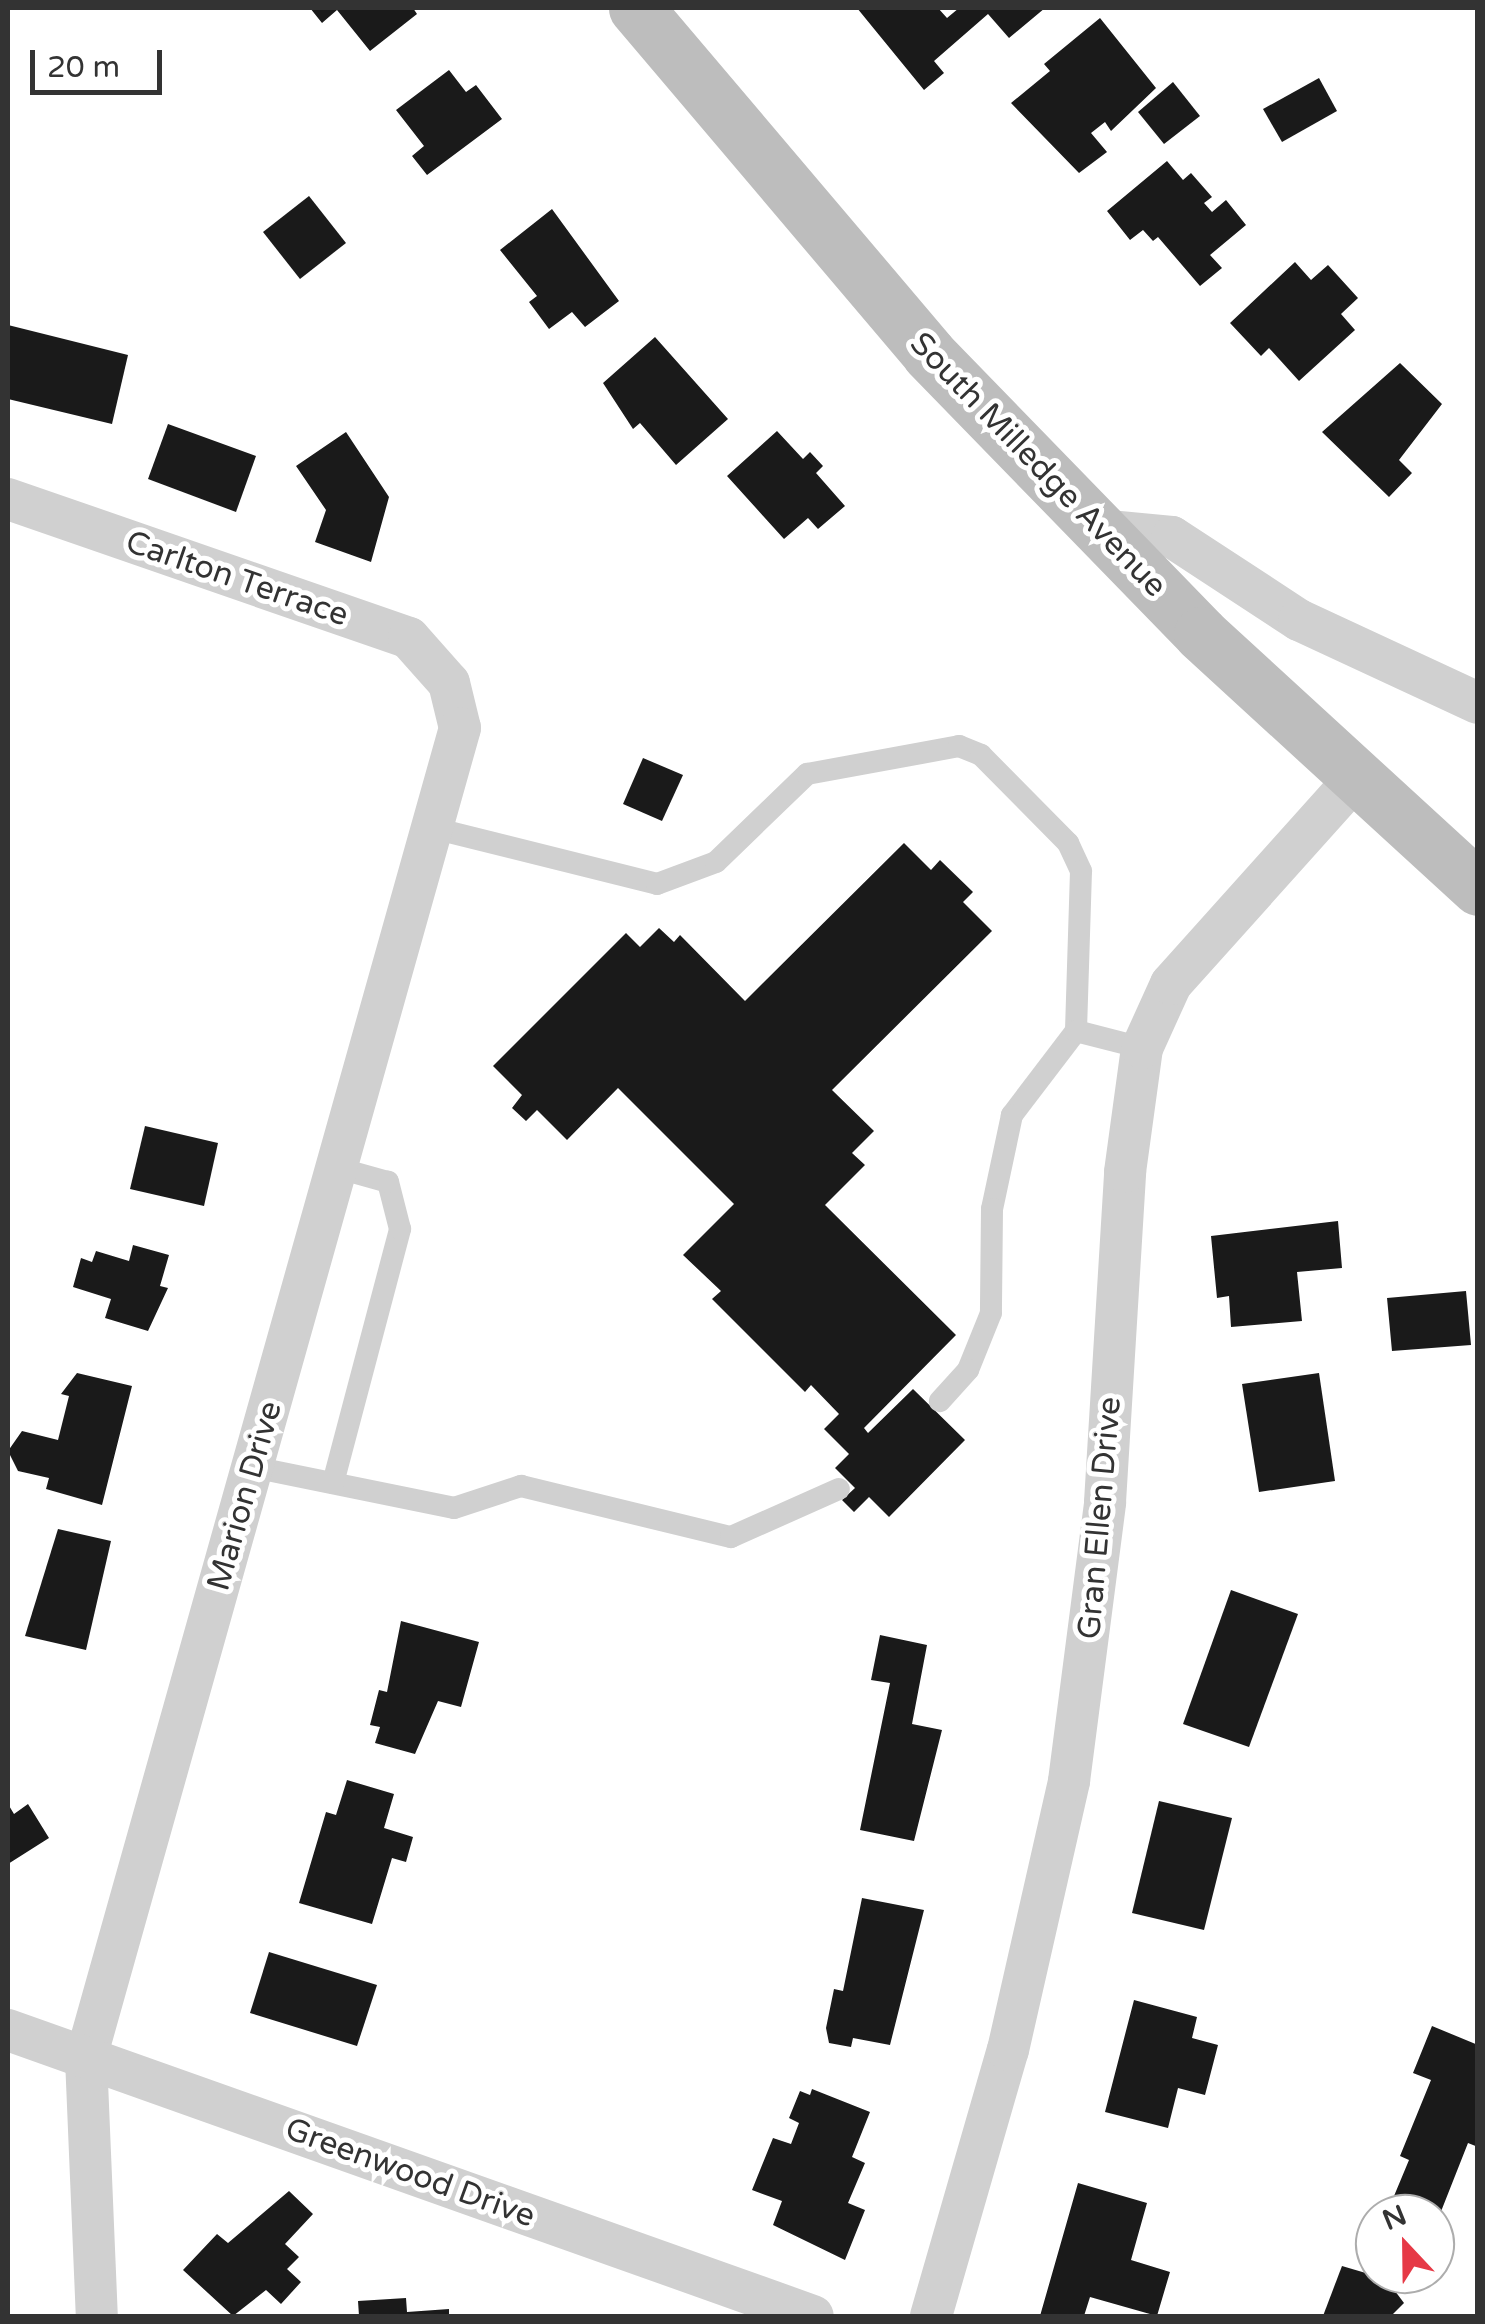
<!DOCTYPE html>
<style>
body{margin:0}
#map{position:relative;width:1485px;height:2324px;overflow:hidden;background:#fff;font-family:"Varela Round",sans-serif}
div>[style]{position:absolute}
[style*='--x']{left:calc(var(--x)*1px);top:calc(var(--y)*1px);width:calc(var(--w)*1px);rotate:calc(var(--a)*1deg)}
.building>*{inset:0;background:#1a1a1a}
.lane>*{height:22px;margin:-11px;padding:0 11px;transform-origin:11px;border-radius:11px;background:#d0d0d0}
.street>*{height:42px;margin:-21px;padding:0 21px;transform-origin:21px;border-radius:21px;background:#d0d0d0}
.secondary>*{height:55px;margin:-27.5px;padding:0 27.5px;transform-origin:27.5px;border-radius:27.5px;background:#bdbdbd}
span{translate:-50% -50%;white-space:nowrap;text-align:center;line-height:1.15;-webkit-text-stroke:10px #fff;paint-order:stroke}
.street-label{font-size:32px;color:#333}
.frame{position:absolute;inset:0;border:10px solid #333;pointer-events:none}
.north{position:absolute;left:1355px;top:2194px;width:100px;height:100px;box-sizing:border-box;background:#fff;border:2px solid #adadad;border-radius:50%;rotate:338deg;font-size:28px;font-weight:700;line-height:40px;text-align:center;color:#333}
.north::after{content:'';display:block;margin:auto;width:35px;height:45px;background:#e63946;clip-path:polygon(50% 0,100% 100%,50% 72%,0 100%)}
.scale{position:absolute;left:30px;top:50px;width:132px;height:45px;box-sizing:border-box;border:5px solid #333;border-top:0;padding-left:12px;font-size:30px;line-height:35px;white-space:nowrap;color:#333;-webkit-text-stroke:8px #fff;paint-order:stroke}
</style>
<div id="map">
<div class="building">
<div style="clip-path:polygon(310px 8px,413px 8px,417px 14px,370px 51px,337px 10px,322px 23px)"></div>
<div style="clip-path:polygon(857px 8px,938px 8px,947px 18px,959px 8px,1045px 8px,1009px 38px,988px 14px,934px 61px,944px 73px,924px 90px)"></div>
<div style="clip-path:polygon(1100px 18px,1156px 88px,1111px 131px,1105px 122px,1091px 133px,1107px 152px,1079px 173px,1011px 103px,1050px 71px,1044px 64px)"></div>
<div style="clip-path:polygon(449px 70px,466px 92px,476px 85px,502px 119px,427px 175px,412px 156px,424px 146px,396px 110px)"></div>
<div style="clip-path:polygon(1319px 78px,1337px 111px,1282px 142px,1263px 109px)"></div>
<div style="clip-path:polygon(1173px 82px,1200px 116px,1164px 144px,1138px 112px)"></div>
<div style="clip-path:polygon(1167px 161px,1183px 180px,1191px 173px,1212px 197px,1204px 203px,1212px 212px,1226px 200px,1246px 225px,1210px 255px,1222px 268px,1200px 286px,1158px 237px,1153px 241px,1143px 230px,1130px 240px,1107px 211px)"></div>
<div style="clip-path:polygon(309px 196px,346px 243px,300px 279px,263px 232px)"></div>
<div style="clip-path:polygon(552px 209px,619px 301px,585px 327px,572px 312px,549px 329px,529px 302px,537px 296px,500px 250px)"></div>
<div style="clip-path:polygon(1295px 262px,1311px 280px,1328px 265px,1358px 298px,1341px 314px,1355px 330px,1299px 381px,1269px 348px,1261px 356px,1230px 323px)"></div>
<div style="clip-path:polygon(8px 325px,128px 355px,112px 424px,8px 399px)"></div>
<div style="clip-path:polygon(655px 337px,728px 419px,676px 465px,640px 423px,633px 429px,603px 383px)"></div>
<div style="clip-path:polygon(1400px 363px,1442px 404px,1399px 460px,1412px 473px,1389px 497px,1322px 432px)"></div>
<div style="clip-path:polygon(168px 424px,256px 456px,236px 512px,148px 479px)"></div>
<div style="clip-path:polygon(777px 431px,803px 459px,810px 452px,823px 466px,816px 473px,845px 506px,818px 529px,808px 518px,784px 539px,727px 476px)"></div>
<div style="clip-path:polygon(346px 432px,389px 497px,371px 562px,315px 542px,326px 510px,296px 466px)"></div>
<div style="clip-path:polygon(643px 758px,683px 775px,662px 821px,623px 804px)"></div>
<div style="clip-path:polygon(904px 843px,931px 870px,940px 860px,973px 892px,963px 902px,992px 931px,832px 1090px,874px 1131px,852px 1153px,865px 1165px,825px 1205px,956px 1335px,864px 1428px,868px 1433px,913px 1389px,965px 1440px,889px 1517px,869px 1497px,854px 1512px,842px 1500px,855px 1488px,835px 1468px,849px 1454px,824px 1429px,839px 1414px,811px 1385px,805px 1392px,712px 1299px,721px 1291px,683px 1255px,734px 1204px,618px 1088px,567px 1140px,537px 1110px,526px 1121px,512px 1108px,522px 1095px,493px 1066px,626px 933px,640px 947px,659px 928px,674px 942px,680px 935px,745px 1001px)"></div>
<div style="clip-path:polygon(145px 1126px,218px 1143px,204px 1206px,130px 1189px)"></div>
<div style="clip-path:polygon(1338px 1221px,1342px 1268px,1297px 1272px,1302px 1321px,1231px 1327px,1229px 1296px,1217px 1298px,1211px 1236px)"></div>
<div style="clip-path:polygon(133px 1245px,169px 1255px,160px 1286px,168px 1288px,148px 1331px,105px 1318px,111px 1299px,73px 1287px,81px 1258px,92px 1262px,96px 1251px,129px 1261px)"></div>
<div style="clip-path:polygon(1466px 1291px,1471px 1345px,1392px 1351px,1387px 1298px)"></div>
<div style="clip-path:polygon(77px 1373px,132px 1386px,102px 1505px,46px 1489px,49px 1478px,18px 1471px,8px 1451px,22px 1431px,58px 1440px,69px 1396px,61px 1394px)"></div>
<div style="clip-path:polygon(1319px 1373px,1335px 1481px,1259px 1492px,1242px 1384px)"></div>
<div style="clip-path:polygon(58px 1529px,111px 1541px,86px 1650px,25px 1636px)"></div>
<div style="clip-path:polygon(1231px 1590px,1298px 1614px,1249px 1747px,1183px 1724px)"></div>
<div style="clip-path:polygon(401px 1621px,479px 1642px,461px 1707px,438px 1701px,415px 1754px,375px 1743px,380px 1727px,370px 1725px,379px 1690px,387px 1692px)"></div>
<div style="clip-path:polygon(880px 1635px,927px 1645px,912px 1724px,942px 1730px,914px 1841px,860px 1830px,890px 1683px,871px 1680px)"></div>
<div style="clip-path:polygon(347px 1780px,394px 1794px,384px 1828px,413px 1837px,406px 1862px,392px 1858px,372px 1924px,299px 1903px,326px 1812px,336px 1815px)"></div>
<div style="clip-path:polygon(1159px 1801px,1232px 1818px,1204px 1930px,1132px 1913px)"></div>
<div style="clip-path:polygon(8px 1804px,14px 1814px,28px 1804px,49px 1838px,8px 1864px)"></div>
<div style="clip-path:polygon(862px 1898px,924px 1910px,890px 2045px,853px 2038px,851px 2047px,829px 2043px,826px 2028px,834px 1989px,843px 1991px)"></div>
<div style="clip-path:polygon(269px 1952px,377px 1985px,357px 2046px,250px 2013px)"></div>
<div style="clip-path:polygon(1134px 2000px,1197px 2017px,1192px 2038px,1218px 2045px,1205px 2095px,1178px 2088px,1168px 2128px,1105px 2112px)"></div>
<div style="clip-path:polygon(1432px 2026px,1478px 2045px,1478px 2147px,1468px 2143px,1440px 2214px,1394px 2196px,1409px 2160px,1400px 2156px,1431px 2080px,1413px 2073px)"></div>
<div style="clip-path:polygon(812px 2089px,870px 2112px,852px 2157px,865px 2163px,848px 2203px,865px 2210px,845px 2260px,773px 2225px,782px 2201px,752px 2190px,773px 2138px,791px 2144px,799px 2123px,789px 2118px,800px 2091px,810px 2095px)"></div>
<div style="clip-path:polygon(1078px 2183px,1147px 2203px,1131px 2260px,1170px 2272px,1157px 2316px,1090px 2297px,1084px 2316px,1040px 2316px)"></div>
<div style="clip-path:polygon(289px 2191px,313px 2214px,285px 2244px,299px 2257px,287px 2269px,301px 2282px,281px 2304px,266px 2290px,233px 2316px,183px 2270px,217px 2234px,228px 2243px)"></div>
<div style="clip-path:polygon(1342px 2266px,1386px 2279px,1404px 2303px,1391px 2316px,1323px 2316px)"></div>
<div style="clip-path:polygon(406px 2298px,407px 2312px,449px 2309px,449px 2316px,359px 2316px,358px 2301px)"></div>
</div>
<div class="lane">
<div style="--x:433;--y:828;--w:231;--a:14"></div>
<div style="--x:657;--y:884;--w:63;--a:-20.4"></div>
<div style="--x:716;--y:862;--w:127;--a:-44"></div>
<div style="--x:807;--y:774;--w:155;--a:-10.4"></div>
<div style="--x:959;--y:746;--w:24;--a:22"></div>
<div style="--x:981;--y:755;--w:124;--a:45.3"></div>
<div style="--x:1068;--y:843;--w:31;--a:65"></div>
<div style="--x:1081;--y:871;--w:160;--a:91.8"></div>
<div style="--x:1076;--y:1031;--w:106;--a:127.3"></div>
<div style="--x:1012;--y:1115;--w:96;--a:102"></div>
<div style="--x:992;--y:1209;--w:104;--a:90.6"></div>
<div style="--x:991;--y:1313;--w:61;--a:112"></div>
<div style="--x:968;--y:1370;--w:42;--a:132.1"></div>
<div style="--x:1076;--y:1031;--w:68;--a:14.4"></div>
<div style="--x:253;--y:1467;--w:205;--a:11.5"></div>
<div style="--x:454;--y:1508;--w:71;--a:-18.2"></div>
<div style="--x:521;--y:1486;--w:216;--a:13.7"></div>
<div style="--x:731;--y:1537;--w:118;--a:-24"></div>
<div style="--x:333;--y:1483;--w:263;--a:-75.2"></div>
<div style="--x:400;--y:1229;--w:49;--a:-104.3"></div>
<div style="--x:388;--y:1182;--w:52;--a:-164.4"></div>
</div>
<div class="street">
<div style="--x:8;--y:499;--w:424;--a:19.1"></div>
<div style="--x:409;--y:638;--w:60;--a:48.4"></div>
<div style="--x:449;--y:683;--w:46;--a:76.3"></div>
<div style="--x:460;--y:728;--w:1382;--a:105.71"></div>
<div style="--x:86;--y:2058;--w:258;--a:87.6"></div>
<div style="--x:1098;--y:530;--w:74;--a:5.4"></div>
<div style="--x:1172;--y:537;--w:152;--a:33.2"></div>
<div style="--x:1299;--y:620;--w:197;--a:24.9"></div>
<div style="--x:8;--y:2030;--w:854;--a:19.56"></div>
<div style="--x:931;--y:2316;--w:277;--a:-73.9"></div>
<div style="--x:1008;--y:2050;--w:276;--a:-77.2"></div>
<div style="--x:1069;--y:1781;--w:281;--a:-82.6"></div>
<div style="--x:1105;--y:1502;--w:331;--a:-86.5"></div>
<div style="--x:1125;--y:1172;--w:125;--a:-82.2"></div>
<div style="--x:1142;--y:1048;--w:70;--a:-65.6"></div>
<div style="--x:1171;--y:984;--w:275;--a:-48.1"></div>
</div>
<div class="secondary">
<div style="--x:636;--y:8;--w:453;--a:49.7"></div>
<div style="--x:929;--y:354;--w:390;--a:45.8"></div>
<div style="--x:1201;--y:634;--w:376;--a:42.5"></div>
</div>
<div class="street-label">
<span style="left:1038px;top:465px;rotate:46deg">South Milledge Avenue</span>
<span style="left:237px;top:579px;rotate:19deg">Carlton Terrace</span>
<span style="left:245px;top:1496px;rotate:-74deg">Marion Drive</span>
<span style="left:1100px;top:1518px;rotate:-85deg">Gran Ellen Drive</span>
<span style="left:410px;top:2173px;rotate:20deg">Greenwood Drive</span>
</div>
<div class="frame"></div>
<div class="north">N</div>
<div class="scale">20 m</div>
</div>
